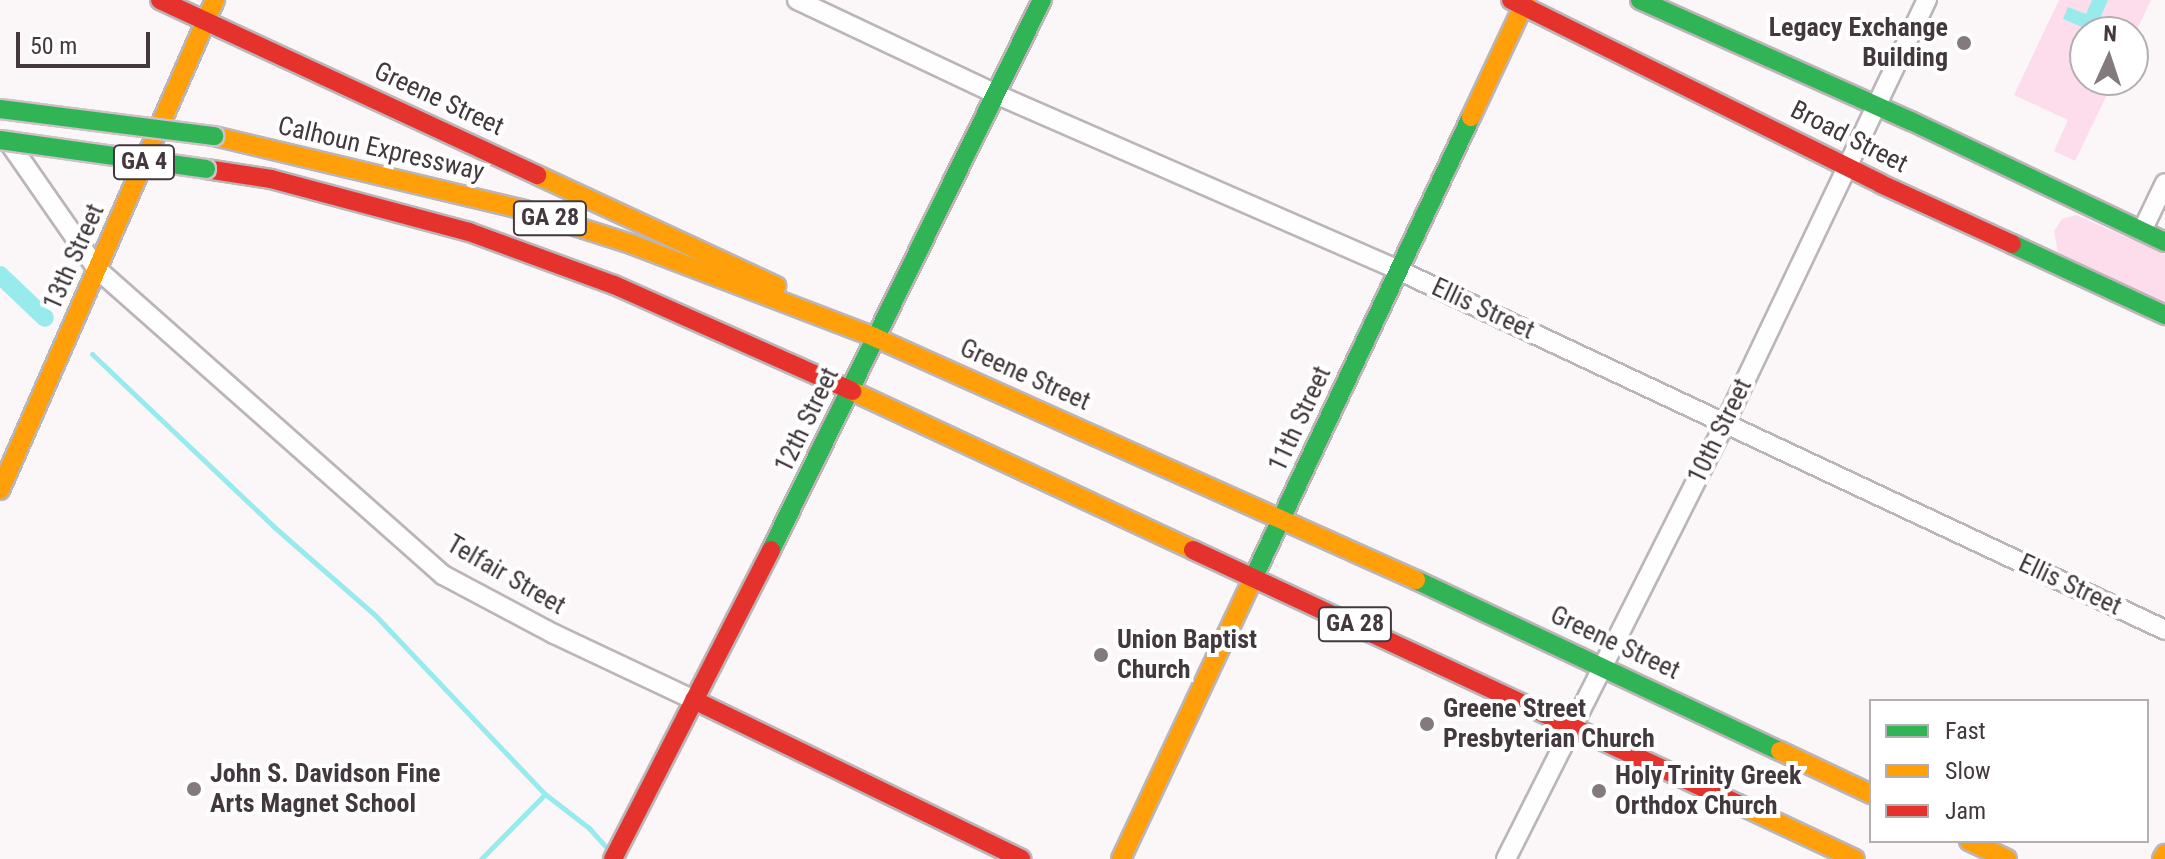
<!DOCTYPE html>
<style>
body{margin:0}
#map{position:relative;width:2165px;height:859px;overflow:hidden;background:#fbf6f8;font-family:"Roboto Condensed",sans-serif}
div>[style]{position:absolute}
[style*='--x']{left:calc(var(--x)*1px);top:calc(var(--y)*1px);width:calc(var(--w)*1px);rotate:calc(var(--a)*1deg)}
.green>*{inset:0;background:#fdddeb}
.water>*{inset:0;background:#98ebec}
.stream>*{height:5px;margin:-2.5px;padding:0 2.5px;transform-origin:2.5px;border-radius:2.5px;background:#98ebec}
.canal>*{height:18px;margin:-9px;padding:0 9px;transform-origin:9px;border-radius:9px;background:#98ebec}
.roads{filter:drop-shadow(2px 0 #bcb5b8) drop-shadow(-2px 0 #bcb5b8) drop-shadow(0 2px #bcb5b8) drop-shadow(0 -2px #bcb5b8)}
.street>*{height:18px;margin:-9px;padding:0 9px;transform-origin:9px;border-radius:9px;background:#fefefe}
.fast>*{height:18px;margin:-9px;padding:0 9px;transform-origin:9px;border-radius:9px;background:#30b455}
.slow>*{height:18px;margin:-9px;padding:0 9px;transform-origin:9px;border-radius:9px;background:#ff9f0a}
.jam>*{height:18px;margin:-9px;padding:0 9px;transform-origin:9px;border-radius:9px;background:#e5322d}
.bridges{filter:drop-shadow(2px 0 #cec1c7) drop-shadow(-2px 0 #cec1c7) drop-shadow(0 2px #cec1c7) drop-shadow(0 -2px #cec1c7)}
.fast-bridge>*{height:18px;margin:-9px;padding:0 9px;transform-origin:9px;border-radius:9px;background:#30b455}
.dots>*{width:22px;height:22px;translate:-50% -50%;box-sizing:border-box;border:4px solid #fff;border-radius:50%}
span{translate:-50% -50%;white-space:nowrap;text-align:center;line-height:1.15;-webkit-text-stroke:8px #fff;paint-order:stroke}
.shield-label span{padding:2px 6px;background:#fff;border:2px solid;border-radius:6px;-webkit-text-stroke-width:0}
.shield-label{font-size:24px;color:#42383d;font-weight:700}
.poi-label{font-size:26px;color:#42383d;font-weight:700}
.right{translate:-100% -50%;text-align:right}
.left{translate:0 -50%;text-align:left}
.street-label{font-size:26px;color:#42383d}
.legend{position:absolute;left:1869px;top:699px;width:280px;height:144px;box-sizing:border-box;background:#fff;border:2px solid #b3afb1;margin:0;padding:10px 14px;list-style:none;font-size:24px;color:#42383d}
.legend li{display:flex;align-items:center;gap:16px;height:40px}
.legend b{width:40px;border:2px solid #b3afb1}
.north{position:absolute;left:2069px;top:16px;width:80px;height:80px;box-sizing:border-box;background:#fff;border:2px solid #b3afb1;border-radius:50%;rotate:3deg;font-size:22px;font-weight:700;line-height:32px;text-align:center;color:#42383d}
.north::after{content:'';display:block;margin:auto;width:28px;height:36px;background:#837a7e;clip-path:polygon(50% 0,100% 100%,50% 72%,0 100%)}
.scale{position:absolute;left:16px;top:32px;width:134px;height:36px;box-sizing:border-box;border:4px solid #42383d;border-top:0;padding-left:10px;font-size:24px;line-height:28px;white-space:nowrap;color:#42383d;-webkit-text-stroke:6px #fff;paint-order:stroke}
</style>
<div id="map">
<div class="green">
<div style="clip-path:polygon(2059px 0,2151px 0,2133px 38px,2133px 32px,2085px 32px,2085px 80px,2114px 80px,2075px 161px,2054px 151px,2068px 120px,2014px 95px)"></div>
<div style="clip-path:polygon(2076px 215px,2165px 254px,2165px 305px,2058px 252px,2054px 231px,2062px 219px)"></div>
</div>
<div class="water">
<div style="clip-path:polygon(2092px 0,2108px 0,2094px 32px,2063px 19px,2068px 7px,2086px 14px)"></div>
</div>
<div class="stream">
<div style="--x:92;--y:354;--w:250;--a:43.5"></div>
<div style="--x:273;--y:526;--w:134;--a:41.1"></div>
<div style="--x:374;--y:614;--w:248;--a:46.5"></div>
<div style="--x:545;--y:794;--w:56;--a:37.7"></div>
<div style="--x:589;--y:828;--w:28;--a:48"></div>
<div style="--x:481;--y:859;--w:91;--a:-45.4"></div>
</div>
<div class="canal">
<div style="--x:0;--y:275;--w:62;--a:43.7"></div>
</div>
<div class="roads">
<div class="street">
<div style="--x:797;--y:0;--w:222;--a:25.3"></div>
<div style="--x:998;--y:95;--w:437;--a:23.6"></div>
<div style="--x:1398;--y:270;--w:847;--a:25.14"></div>
<div style="--x:8;--y:141;--w:156;--a:55.2"></div>
<div style="--x:97;--y:269;--w:462;--a:41.5"></div>
<div style="--x:443;--y:575;--w:126;--a:28"></div>
<div style="--x:554;--y:634;--w:155;--a:25.2"></div>
<div style="--x:2142;--y:231;--w:53;--a:-64.4"></div>
<div style="--x:1506;--y:859;--w:490;--a:-63.3"></div>
<div style="--x:1726;--y:421;--w:467;--a:-64.5"></div>
</div>
<div class="fast">
<div style="--x:1640;--y:0;--w:297;--a:24.1"></div>
<div style="--x:1911;--y:121;--w:281;--a:25.5"></div>
<div style="--x:2012;--y:244;--w:169;--a:24.9"></div>
<div style="--x:771;--y:550;--w:613;--a:-63.77"></div>
<div style="--x:1416;--y:580;--w:402;--a:25.2"></div>
<div style="--x:1250;--y:585;--w:518;--a:-64.72"></div>
</div>
<div class="slow">
<div style="--x:1471;--y:117;--w:129;--a:-64.8"></div>
<div style="--x:214;--y:136;--w:319;--a:13.4"></div>
<div style="--x:524;--y:210;--w:112;--a:17.6"></div>
<div style="--x:631;--y:244;--w:260;--a:20.9"></div>
<div style="--x:537;--y:175;--w:264;--a:24.9"></div>
<div style="--x:874;--y:337;--w:594;--a:24.15"></div>
<div style="--x:852;--y:391;--w:376;--a:25"></div>
<div style="--x:0;--y:490;--w:535;--a:-66.31"></div>
<div style="--x:1780;--y:751;--w:101;--a:25.3"></div>
<div style="--x:1738;--y:804;--w:129;--a:25.2"></div>
<div style="--x:1969;--y:841;--w:42;--a:25.3"></div>
<div style="--x:1121;--y:859;--w:303;--a:-64.8"></div>
<div style="--x:2162;--y:859;--w:6;--a:-59"></div>
</div>
<div class="jam">
<div style="--x:160;--y:0;--w:416;--a:24.9"></div>
<div style="--x:1511;--y:0;--w:413;--a:26.4"></div>
<div style="--x:1881;--y:184;--w:144;--a:24.6"></div>
<div style="--x:206;--y:169;--w:66;--a:8.7"></div>
<div style="--x:271;--y:179;--w:205;--a:15"></div>
<div style="--x:469;--y:232;--w:154;--a:20.1"></div>
<div style="--x:614;--y:285;--w:261;--a:24"></div>
<div style="--x:1193;--y:550;--w:601;--a:24.99"></div>
<div style="--x:694;--y:700;--w:364;--a:25.9"></div>
<div style="--x:613;--y:859;--w:347;--a:-62.9"></div>
</div>
</div>
<div class="bridges">
<div class="fast-bridge">
<div style="--x:0;--y:109;--w:216;--a:7.2"></div>
<div style="--x:0;--y:140;--w:208;--a:8"></div>
</div>
</div>
<div class="dots">
<div style="left:1964px;top:43px;background:#837a7e"></div>
<div style="left:1101px;top:655px;background:#837a7e"></div>
<div style="left:1427px;top:724px;background:#837a7e"></div>
<div style="left:194px;top:789px;background:#837a7e"></div>
<div style="left:1599px;top:791px;background:#837a7e"></div>
</div>
<div class="shield-label">
<span style="left:144px;top:162px">GA 4</span>
<span style="left:550px;top:218px">GA 28</span>
<span style="left:1355px;top:624px">GA 28</span>
</div>
<div class="poi-label">
<span class="right" style="left:1948px;top:43px">Legacy Exchange<br>Building</span>
<span class="left" style="left:1117px;top:655px">Union Baptist<br>Church</span>
<span class="left" style="left:1443px;top:724px">Greene Street<br>Presbyterian Church</span>
<span class="left" style="left:210px;top:789px">John S. Davidson Fine<br>Arts Magnet School</span>
<span class="left" style="left:1615px;top:791px">Holy Trinity Greek<br>Orthdox Church</span>
</div>
<div class="street-label">
<span style="left:439px;top:99px;rotate:25deg">Greene Street</span>
<span style="left:1849px;top:137px;rotate:27deg">Broad Street</span>
<span style="left:381px;top:149px;rotate:13deg">Calhoun Expressway</span>
<span style="left:74px;top:257px;rotate:-66deg">13th Street</span>
<span style="left:1483px;top:309px;rotate:25deg">Ellis Street</span>
<span style="left:1025px;top:375px;rotate:24deg">Greene Street</span>
<span style="left:1300px;top:419px;rotate:-65deg">11th Street</span>
<span style="left:807px;top:420px;rotate:-64deg">12th Street</span>
<span style="left:1720px;top:431px;rotate:-64deg">10th Street</span>
<span style="left:506px;top:575px;rotate:30deg">Telfair Street</span>
<span style="left:2070px;top:585px;rotate:25deg">Ellis Street</span>
<span style="left:1615px;top:643px;rotate:25deg">Greene Street</span>
</div>
<ul class="legend">
<li><b style="height:10px;background:#30b455"></b>Fast</li>
<li><b style="height:10px;background:#ff9f0a"></b>Slow</li>
<li><b style="height:10px;background:#e5322d"></b>Jam</li>
</ul>
<div class="north">N</div>
<div class="scale">50 m</div>
</div>
